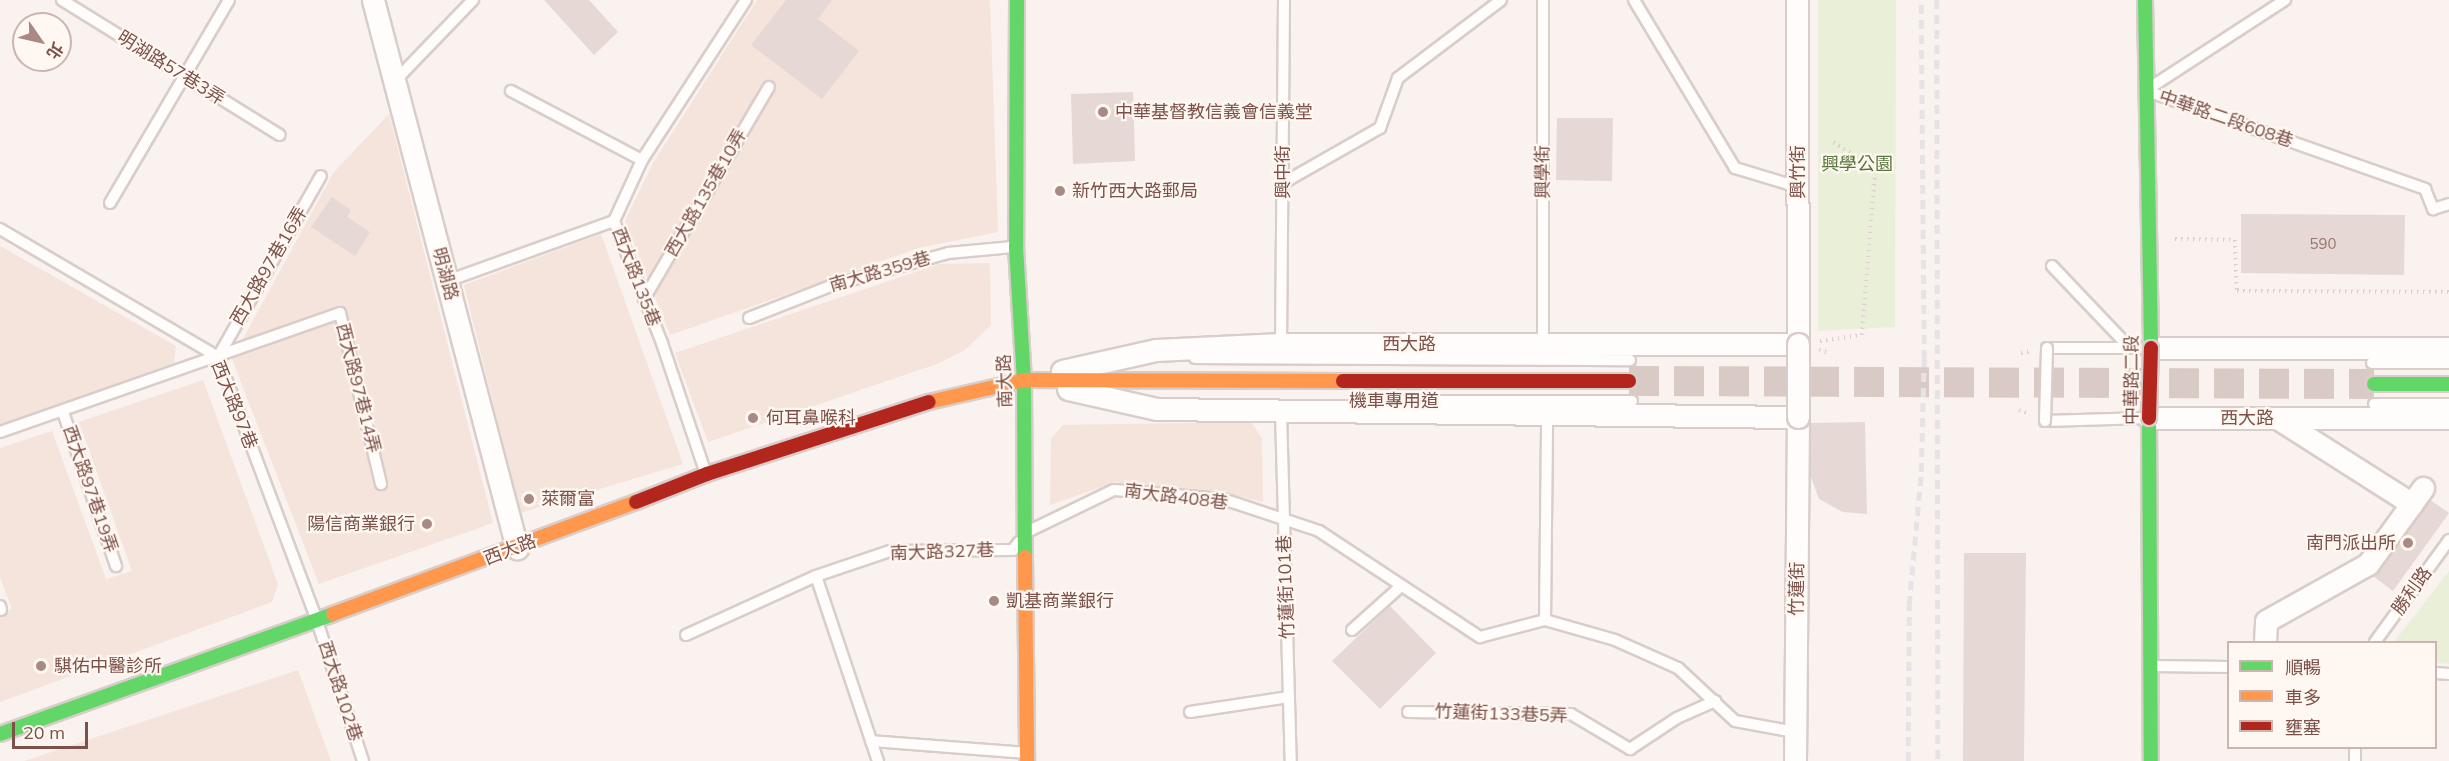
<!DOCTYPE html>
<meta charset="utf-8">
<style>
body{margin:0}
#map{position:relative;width:2449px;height:761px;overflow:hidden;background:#f9f2ee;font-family:Mulish,"Noto Sans TC",sans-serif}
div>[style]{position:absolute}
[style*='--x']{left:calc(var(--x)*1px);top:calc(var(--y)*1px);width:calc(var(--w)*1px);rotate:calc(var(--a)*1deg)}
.residential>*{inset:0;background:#f4e4dc}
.green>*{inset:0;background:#eaf0d7}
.building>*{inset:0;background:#e6d8d5}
.secondary-tunnel>*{height:30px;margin-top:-15px;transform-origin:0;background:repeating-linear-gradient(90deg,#dacac5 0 30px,transparent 0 45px)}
.path>*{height:4px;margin-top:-2px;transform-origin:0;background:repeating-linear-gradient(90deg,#dcd0ce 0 1.5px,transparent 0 6px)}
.roads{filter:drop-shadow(2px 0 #d9cdca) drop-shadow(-2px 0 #d9cdca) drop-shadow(0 2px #d9cdca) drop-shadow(0 -2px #d9cdca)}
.lane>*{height:10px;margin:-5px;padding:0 5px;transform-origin:5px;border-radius:5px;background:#fefdfc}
.street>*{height:21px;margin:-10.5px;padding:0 10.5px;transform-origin:10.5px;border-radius:10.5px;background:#fefdfc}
.fast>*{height:14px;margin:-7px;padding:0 7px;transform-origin:7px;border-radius:7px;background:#63d668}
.slow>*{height:14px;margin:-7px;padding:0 7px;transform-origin:7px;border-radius:7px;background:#ff974d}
.jam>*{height:14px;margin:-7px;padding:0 7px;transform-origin:7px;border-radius:7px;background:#b3261e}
.rail>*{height:4.5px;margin-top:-2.25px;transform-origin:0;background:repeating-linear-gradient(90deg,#e5e3e6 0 9px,transparent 0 15px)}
.bridges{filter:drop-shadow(2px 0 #d9cdca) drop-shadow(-2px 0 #d9cdca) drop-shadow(0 2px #d9cdca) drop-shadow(0 -2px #d9cdca)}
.lane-bridge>*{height:10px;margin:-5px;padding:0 5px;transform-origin:5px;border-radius:5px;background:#fefdfc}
.street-bridge>*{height:21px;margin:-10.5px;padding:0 10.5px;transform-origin:10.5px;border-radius:10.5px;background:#fefdfc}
.jam-bridge>*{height:14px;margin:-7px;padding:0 7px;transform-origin:7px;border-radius:7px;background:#b3261e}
.dots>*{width:16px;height:16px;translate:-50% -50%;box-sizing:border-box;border:3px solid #fff7f1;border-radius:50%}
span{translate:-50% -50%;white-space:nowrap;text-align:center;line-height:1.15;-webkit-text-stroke:4.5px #fff7f1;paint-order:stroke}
.number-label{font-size:15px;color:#98756e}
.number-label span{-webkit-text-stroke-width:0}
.street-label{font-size:18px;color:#7c5149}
.poi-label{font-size:18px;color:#7c5149}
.left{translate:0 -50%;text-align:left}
.right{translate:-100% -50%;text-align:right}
.park-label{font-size:18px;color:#58773a}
.legend{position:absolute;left:2227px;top:641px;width:210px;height:108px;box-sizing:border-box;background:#fff7f1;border:2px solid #cbb5ae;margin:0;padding:8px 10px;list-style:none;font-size:18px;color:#7c5149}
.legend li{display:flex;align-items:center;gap:12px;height:30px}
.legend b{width:30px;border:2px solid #cbb5ae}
.north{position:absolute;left:12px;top:12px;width:60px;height:60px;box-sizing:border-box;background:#fff7f1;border:2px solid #cbb5ae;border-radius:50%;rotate:124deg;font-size:16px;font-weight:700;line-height:24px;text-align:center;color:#7c5149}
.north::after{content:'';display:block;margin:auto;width:21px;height:27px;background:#a88983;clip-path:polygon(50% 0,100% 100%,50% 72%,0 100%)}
.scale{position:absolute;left:12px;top:722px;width:76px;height:27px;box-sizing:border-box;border:3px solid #7c5149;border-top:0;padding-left:8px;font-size:18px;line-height:21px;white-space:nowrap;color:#7c5149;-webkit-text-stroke:4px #fff7f1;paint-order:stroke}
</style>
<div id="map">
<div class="residential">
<div style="clip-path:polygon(757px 0,990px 0,998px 232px,919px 248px,670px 335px,625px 221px,653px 163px)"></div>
<div style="clip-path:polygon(389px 114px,493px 523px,319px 584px,232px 359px,334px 172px)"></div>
<div style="clip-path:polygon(601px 234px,683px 464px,520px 513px,464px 285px)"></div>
<div style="clip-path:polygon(0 246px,176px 346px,174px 363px,0 426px)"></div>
<div style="clip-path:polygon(990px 263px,991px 325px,965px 350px,937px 364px,708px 442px,675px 353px,939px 264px)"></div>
<div style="clip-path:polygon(203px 380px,278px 584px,272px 602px,0 702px,0 614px,12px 609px,0 577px,0 448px,52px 431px,106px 579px,132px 571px,79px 422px)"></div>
<div style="clip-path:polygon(1251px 422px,1262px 438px,1263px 502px,1222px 492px,1183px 493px,1116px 482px,1050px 505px,1051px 439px,1063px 425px)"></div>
<div style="clip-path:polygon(298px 670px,331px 761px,24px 761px)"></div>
</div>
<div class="green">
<div style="clip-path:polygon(1818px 0,1896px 0,1895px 327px,1818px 331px)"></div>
<div style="clip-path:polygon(2449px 571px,2449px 664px,2436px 663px,2436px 642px,2394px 642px)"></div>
</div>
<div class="building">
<div style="clip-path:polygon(544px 0,589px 0,618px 32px,594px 55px)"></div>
<div style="clip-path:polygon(786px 0,832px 0,818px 19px,859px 51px,822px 99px,751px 45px)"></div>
<div style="clip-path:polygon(1133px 92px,1135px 161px,1073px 164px,1071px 94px)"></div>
<div style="clip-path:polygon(1557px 118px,1613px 118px,1612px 181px,1556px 180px)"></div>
<div style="clip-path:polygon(332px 197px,351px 210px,347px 217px,370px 232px,355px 256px,311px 227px)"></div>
<div style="clip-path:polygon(2241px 214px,2405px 215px,2404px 275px,2241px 273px)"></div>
<div style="clip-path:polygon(1865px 422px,1867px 514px,1843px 512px,1819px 499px,1811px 477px,1811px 423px)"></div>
<div style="clip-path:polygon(2430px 500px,2449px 513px,2393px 591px,2373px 576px)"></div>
<div style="clip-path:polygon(1964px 553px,2026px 553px,2024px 761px,1963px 761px)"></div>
<div style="clip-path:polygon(1390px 606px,1436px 653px,1380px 709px,1332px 661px)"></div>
</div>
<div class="secondary-tunnel">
<div style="--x:1629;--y:381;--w:745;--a:0.23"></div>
</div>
<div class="path">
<div style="--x:2175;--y:239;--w:60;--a:1"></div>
<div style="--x:2235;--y:240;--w:51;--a:87.8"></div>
<div style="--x:2237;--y:291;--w:212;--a:0.3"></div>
<div style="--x:1820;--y:341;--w:42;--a:-8.1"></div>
<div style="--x:1862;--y:335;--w:167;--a:-85.5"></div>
<div style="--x:1875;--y:169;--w:52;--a:-147.5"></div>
<div style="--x:1819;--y:350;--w:10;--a:17"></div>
<div style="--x:2021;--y:353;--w:10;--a:-11"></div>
<div style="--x:2019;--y:410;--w:9;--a:21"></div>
</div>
<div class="roads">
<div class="lane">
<div style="--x:62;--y:0;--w:256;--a:31.8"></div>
<div style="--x:1543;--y:0;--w:343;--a:90"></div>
<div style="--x:1634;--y:0;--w:196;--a:59"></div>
<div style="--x:1735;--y:168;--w:66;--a:16.8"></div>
<div style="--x:394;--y:82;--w:114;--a:-46.1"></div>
<div style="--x:2151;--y:87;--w:160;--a:-33"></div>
<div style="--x:511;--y:91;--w:148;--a:27.8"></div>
<div style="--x:2150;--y:92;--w:292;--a:19.4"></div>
<div style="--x:2425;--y:189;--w:22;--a:68"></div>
<div style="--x:2433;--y:209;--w:17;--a:-17"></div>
<div style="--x:1283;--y:183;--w:112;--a:-29.6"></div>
<div style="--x:1380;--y:128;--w:53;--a:-70.2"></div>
<div style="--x:1398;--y:78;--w:129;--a:-37.1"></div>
<div style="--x:110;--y:203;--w:235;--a:-59.6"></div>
<div style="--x:0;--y:229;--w:253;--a:30.4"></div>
<div style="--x:218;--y:357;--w:282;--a:69.4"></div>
<div style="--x:317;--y:621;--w:147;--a:71.8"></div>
<div style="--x:2052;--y:266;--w:113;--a:46.4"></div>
<div style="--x:447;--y:281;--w:177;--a:-19.8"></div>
<div style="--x:644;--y:299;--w:246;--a:-59.5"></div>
<div style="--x:749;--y:318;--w:90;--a:-21.4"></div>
<div style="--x:833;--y:285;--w:119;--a:-15.5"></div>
<div style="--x:948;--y:253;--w:65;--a:-5.3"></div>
<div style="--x:1281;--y:344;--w:344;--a:-89.5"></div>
<div style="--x:2047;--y:348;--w:85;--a:0"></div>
<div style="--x:218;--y:357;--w:208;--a:-60.4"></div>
<div style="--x:1195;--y:358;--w:435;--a:0.3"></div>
<div style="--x:2372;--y:363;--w:77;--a:0"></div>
<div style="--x:1373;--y:401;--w:259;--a:0"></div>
<div style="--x:2374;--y:404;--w:75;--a:0"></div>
<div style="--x:63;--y:412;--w:163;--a:71"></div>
<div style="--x:1281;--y:413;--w:348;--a:88.4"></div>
<div style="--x:2045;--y:421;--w:101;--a:-1.7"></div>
<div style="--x:0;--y:432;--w:360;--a:-19.3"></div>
<div style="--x:340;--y:313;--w:176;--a:76.5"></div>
<div style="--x:706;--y:474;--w:138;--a:-108.6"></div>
<div style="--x:662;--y:343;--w:131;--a:-111.5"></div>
<div style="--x:614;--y:221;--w:67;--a:-65.3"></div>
<div style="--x:642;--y:160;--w:191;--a:-57"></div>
<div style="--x:1029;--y:531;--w:94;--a:-25.8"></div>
<div style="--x:1114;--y:490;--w:109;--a:4.7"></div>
<div style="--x:1223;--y:499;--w:101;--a:18.4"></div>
<div style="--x:1319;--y:531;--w:193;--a:33.4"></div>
<div style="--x:1480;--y:637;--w:67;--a:-14.7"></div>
<div style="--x:1545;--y:620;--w:73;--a:15.9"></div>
<div style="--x:1615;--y:640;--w:69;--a:24"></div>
<div style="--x:1678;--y:668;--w:78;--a:42.9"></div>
<div style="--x:1735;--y:721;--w:61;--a:10.4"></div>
<div style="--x:816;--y:576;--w:195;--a:71.5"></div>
<div style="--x:0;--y:606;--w:4;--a:76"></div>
<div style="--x:1545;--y:620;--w:205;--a:-89.4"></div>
<div style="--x:1352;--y:630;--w:66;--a:-41.9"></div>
<div style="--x:686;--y:635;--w:143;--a:-24.4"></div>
<div style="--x:816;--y:576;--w:78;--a:-18.7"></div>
<div style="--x:890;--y:551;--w:123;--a:-0.5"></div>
<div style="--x:1013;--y:550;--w:10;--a:-53"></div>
<div style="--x:2375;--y:642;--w:126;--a:-54"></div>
<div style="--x:2153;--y:666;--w:75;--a:0.8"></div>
<div style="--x:2436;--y:673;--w:13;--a:4"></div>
<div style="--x:1190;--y:712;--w:100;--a:-8.6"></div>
<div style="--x:1408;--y:712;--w:163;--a:0.7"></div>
<div style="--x:1571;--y:714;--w:69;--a:30.7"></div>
<div style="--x:1630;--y:749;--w:56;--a:-33.4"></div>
<div style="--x:1677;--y:718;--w:42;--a:-24.1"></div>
<div style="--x:871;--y:741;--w:155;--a:4.4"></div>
<div style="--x:2355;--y:761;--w:13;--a:-90"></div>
</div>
<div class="street">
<div style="--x:373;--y:0;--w:567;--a:75.28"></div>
<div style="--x:2151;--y:348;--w:298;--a:0"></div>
<div style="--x:1062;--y:371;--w:96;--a:-12.6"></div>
<div style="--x:1156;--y:350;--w:125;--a:-2.7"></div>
<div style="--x:1281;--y:344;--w:517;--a:0"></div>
<div style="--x:1798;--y:344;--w:344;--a:-90.2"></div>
<div style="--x:1068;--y:389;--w:91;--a:12.7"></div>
<div style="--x:1157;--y:409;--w:641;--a:0.72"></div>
<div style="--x:1798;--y:417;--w:344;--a:90.5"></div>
<div style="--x:2149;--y:418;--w:300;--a:0"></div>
<div style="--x:2277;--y:418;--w:160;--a:32.5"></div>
<div style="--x:2265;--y:642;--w:21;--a:-87"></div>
<div style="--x:2266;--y:621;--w:117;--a:-29.2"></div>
<div style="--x:2368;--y:564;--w:94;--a:-54.1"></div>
</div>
<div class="fast">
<div style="--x:1017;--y:0;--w:247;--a:90.2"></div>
<div style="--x:1016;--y:247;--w:133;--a:86.6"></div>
<div style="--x:1024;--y:380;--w:177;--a:89.7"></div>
<div style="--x:2145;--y:0;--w:348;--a:89"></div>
<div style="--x:2374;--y:384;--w:75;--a:0"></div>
<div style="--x:2149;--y:418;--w:343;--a:89.7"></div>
<div style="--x:0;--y:734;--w:354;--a:-19.8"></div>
</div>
<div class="slow">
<div style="--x:929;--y:402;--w:98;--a:-13"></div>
<div style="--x:1024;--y:380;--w:319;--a:0.2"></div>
<div style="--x:1025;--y:557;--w:204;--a:89.4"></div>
<div style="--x:333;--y:614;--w:323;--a:-20.3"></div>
</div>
<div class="jam">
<div style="--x:1343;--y:381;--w:286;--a:0"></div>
<div style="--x:636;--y:502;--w:76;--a:-21.5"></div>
<div style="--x:707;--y:474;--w:233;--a:-18"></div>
</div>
</div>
<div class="rail">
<div style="--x:1937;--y:0;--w:761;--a:89.92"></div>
<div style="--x:1908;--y:761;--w:156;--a:-89.6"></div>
<div style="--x:1909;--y:605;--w:134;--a:-84.8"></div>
<div style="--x:1921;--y:472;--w:113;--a:-88.5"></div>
<div style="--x:1924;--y:359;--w:359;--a:-90.5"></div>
</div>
<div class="bridges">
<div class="lane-bridge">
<div style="--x:2045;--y:421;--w:73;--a:-88.4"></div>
</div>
<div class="street-bridge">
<div style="--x:1798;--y:417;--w:73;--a:-90"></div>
</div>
<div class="jam-bridge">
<div style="--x:2149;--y:418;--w:70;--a:-88.4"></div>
</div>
</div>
<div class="dots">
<div style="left:1103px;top:112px;background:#a88983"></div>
<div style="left:1060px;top:191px;background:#a88983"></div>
<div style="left:753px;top:418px;background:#a88983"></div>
<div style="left:529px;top:499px;background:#a88983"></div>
<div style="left:427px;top:524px;background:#a88983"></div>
<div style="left:2408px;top:543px;background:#a88983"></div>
<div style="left:994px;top:601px;background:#a88983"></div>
<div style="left:41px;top:666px;background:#a88983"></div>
</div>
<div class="number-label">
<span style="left:2323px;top:244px">590</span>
</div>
<div class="street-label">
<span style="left:171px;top:68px;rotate:32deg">明湖路57巷3弄</span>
<span style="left:2226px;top:119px;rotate:19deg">中華路二段608巷</span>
<span style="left:1283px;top:172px;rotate:-90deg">興中街</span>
<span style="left:1543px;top:172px;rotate:-90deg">興學街</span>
<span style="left:1798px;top:172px;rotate:-90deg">興竹街</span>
<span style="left:706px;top:193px;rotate:-60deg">西大路135巷10弄</span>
<span style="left:269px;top:266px;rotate:-60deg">西大路97巷16弄</span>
<span style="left:880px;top:272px;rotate:-16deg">南大路359巷</span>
<span style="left:445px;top:274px;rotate:75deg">明湖路</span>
<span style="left:636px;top:277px;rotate:69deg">西大路135巷</span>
<span style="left:1409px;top:344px">西大路</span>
<span style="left:2132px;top:380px;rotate:-90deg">中華路二段</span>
<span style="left:1005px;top:381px;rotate:-92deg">南大路</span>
<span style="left:358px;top:388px;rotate:76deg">西大路97巷14弄</span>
<span style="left:1394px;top:401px">機車專用道</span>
<span style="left:234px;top:405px;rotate:68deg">西大路97巷</span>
<span style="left:2247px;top:418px">西大路</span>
<span style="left:90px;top:489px;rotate:71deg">西大路97巷19弄</span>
<span style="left:1176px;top:497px;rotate:7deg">南大路408巷</span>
<span style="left:510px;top:550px;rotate:-21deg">西大路</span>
<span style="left:942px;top:552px;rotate:-2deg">南大路327巷</span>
<span style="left:1286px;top:587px;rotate:-92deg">竹蓮街101巷</span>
<span style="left:1797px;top:589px;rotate:-89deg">竹蓮街</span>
<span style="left:2412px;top:591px;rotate:-54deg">勝利路</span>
<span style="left:340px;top:691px;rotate:72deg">西大路102巷</span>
<span style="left:1501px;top:714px;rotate:2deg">竹蓮街133巷5弄</span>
</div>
<div class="poi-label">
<span class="left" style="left:1115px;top:112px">中華基督教信義會信義堂</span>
<span class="left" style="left:1072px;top:191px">新竹西大路郵局</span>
<span class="left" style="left:766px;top:418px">何耳鼻喉科</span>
<span class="left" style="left:541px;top:499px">萊爾富</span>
<span class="right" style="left:415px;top:524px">陽信商業銀行</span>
<span class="right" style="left:2396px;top:543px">南門派出所</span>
<span class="left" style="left:1006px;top:601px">凱基商業銀行</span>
<span class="left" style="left:54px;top:666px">騏佑中醫診所</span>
</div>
<div class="park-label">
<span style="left:1857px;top:164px">興學公園</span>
</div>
<ul class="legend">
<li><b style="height:8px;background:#63d668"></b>順暢</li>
<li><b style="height:8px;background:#ff974d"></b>車多</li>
<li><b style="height:8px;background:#b3261e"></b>壅塞</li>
</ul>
<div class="north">北</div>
<div class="scale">20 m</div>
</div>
